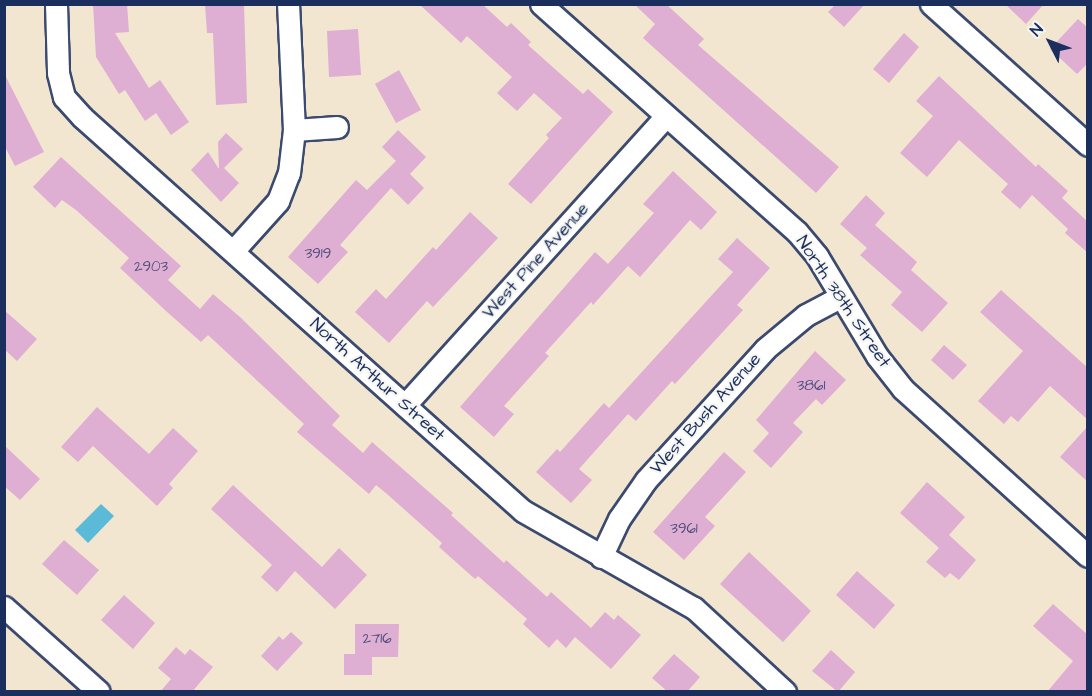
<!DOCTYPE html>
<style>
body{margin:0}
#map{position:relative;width:1092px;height:696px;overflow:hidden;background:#f2e6d1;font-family:"Architects Daughter",sans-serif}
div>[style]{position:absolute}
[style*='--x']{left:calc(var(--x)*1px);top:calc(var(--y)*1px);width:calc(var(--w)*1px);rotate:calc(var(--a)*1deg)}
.water>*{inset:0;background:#5abad8}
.building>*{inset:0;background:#dfaed3}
.roads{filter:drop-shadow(2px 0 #3b4a6f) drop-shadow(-2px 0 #3b4a6f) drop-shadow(0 2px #3b4a6f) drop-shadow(0 -2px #3b4a6f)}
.minor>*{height:21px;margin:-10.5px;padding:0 10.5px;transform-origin:10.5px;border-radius:10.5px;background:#fff}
span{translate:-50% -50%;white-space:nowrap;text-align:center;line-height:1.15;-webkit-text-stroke:4.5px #f6f6f2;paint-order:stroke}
.number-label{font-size:15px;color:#4c4f7b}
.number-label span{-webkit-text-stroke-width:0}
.street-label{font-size:18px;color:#1b2f5e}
.frame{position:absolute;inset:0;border:6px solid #1b2f5e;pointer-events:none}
.north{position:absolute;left:1020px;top:12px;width:60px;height:60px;-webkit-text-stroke:4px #f6f6f2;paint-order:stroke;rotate:312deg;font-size:16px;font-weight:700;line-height:24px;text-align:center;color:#1b2f5e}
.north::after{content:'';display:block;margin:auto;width:21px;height:27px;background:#1b2f5e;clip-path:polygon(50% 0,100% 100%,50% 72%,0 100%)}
</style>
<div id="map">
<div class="water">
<div style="clip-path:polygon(101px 504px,114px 516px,88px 543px,75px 530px)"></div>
</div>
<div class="building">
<div style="clip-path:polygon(93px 4px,127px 4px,129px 32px,115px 33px,149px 88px,160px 80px,189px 122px,171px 135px,156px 113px,145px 121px,125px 90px,119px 94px,96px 57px)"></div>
<div style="clip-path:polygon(205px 4px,244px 4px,247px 103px,216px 105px,213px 33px,207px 33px)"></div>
<div style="clip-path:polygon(419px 4px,482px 4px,507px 27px,511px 23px,531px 42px,528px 45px,583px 94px,588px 89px,613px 112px,531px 204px,508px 184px,549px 138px,546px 135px,562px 118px,534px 93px,517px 111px,497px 93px,512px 77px,467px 36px,461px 43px)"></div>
<div style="clip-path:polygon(634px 4px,666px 4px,704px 39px,698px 45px,839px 167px,816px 193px,643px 38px,655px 24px)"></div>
<div style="clip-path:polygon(836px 4px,865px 4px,844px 27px,828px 12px)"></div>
<div style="clip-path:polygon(1005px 4px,1044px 4px,1026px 24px)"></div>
<div style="clip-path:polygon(1078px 19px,1088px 28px,1088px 63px,1077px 74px,1050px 49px)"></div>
<div style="clip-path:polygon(358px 29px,361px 75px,329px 77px,327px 31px)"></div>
<div style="clip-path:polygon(904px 33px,919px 47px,889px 83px,873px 69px)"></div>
<div style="clip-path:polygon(399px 70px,421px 110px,396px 123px,375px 84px)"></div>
<div style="clip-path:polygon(4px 73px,44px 152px,15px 166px,4px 145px)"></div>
<div style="clip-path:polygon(939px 76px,1036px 167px,1038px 164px,1068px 191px,1062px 198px,1088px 222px,1088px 253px,1065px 233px,1068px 229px,1032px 195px,1020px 209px,1001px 192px,1008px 184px,959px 140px,927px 177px,900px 153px,933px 116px,916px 101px)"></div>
<div style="clip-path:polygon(398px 130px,426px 157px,410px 174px,424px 188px,408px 205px,391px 188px,340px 245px,348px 252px,318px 284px,288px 257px,356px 180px,367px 190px,396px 161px,382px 147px)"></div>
<div style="clip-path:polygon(226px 133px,243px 149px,224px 168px,239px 183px,221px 202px,191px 170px,208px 152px,219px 169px,218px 142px)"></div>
<div style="clip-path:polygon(61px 157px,181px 266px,168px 280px,200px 309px,213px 294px,240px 317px,340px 416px,332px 425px,363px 453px,372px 442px,453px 513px,451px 515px,504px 563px,506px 560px,547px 597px,551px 592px,591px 628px,605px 612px,614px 620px,618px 615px,641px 635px,611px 669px,575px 637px,566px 648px,557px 639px,549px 648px,523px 624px,527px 619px,478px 576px,475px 579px,439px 547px,442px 543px,387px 494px,376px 485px,369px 494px,297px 432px,304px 424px,208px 335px,201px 342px,166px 311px,120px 268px,129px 258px,76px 210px,62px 200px,55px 208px,33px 187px)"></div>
<div style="clip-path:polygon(673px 171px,717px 212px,701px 230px,690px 220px,640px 277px,628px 266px,593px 305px,591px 302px,545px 353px,549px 356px,504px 406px,514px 414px,494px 437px,460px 407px,595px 252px,608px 264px,654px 213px,643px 204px)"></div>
<div style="clip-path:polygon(866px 195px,885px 213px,875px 225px,917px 262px,911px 270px,948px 303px,922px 332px,891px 305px,902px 292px,860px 255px,867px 248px,840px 224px)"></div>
<div style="clip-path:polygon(470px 212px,498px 238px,433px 307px,427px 301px,389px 343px,355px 312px,376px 289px,386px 299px,433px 247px,436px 250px)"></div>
<div style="clip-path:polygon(737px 238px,770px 268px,737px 305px,743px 310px,675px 384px,672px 381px,636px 421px,628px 414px,579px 469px,592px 480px,571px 503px,536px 472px,557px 449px,560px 452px,604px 403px,609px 408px,733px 272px,718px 259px)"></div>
<div style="clip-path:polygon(1001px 290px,1088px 368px,1088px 420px,1050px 386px,1018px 422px,1011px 416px,1004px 424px,978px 401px,1023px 351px,980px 312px)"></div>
<div style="clip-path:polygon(4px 310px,37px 339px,17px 361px,4px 349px)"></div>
<div style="clip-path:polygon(944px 345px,967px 365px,953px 380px,931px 360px)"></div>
<div style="clip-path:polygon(815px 351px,846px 380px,822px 405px,816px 399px,793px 423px,803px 432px,771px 468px,753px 451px,769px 433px,756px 420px)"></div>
<div style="clip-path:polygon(97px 407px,149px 454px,173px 428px,198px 451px,169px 484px,173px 488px,157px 506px,93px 446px,78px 462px,61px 447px)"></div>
<div style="clip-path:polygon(1088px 426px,1088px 482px,1060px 457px)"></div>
<div style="clip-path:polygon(4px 445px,40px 479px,20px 500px,4px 486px)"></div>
<div style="clip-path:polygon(724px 452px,746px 472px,705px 517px,715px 526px,684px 560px,653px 532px)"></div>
<div style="clip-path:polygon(927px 482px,965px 517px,949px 535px,976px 560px,959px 580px,950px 573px,945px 578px,926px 562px,939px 548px,900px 513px)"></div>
<div style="clip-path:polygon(233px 485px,322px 567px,339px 548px,367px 575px,335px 609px,295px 571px,277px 592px,261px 577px,272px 565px,211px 509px)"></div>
<div style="clip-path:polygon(64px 540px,99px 570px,77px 595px,42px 564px)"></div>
<div style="clip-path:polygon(749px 552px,811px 611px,783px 642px,720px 584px)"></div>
<div style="clip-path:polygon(857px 571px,895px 605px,874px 629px,836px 595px)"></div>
<div style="clip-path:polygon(124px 595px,155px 623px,133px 649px,101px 620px)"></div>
<div style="clip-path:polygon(1053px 604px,1088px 635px,1088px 692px,1047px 692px,1073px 661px,1033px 626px)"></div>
<div style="clip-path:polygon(355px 624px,399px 624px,398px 657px,372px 657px,372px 675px,344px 675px,344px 654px,355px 654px)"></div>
<div style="clip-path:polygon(291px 632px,303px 643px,277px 671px,261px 656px,279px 636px,283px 640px)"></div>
<div style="clip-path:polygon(176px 647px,185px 655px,190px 649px,213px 667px,192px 692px,160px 692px,171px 679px,158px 668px)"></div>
<div style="clip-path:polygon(831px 650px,855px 672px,838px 692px,812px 671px)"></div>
<div style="clip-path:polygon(674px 654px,700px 677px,687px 692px,668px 692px,652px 678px)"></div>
</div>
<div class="roads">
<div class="minor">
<div style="--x:56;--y:4;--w:69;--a:88.3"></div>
<div style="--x:58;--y:73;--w:25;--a:76"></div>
<div style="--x:64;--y:97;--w:27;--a:48"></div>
<div style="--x:82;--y:117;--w:591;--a:41.78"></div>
<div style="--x:523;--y:511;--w:197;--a:29.6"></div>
<div style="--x:694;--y:608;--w:124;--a:42.7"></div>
<div style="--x:541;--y:4;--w:343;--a:41.7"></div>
<div style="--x:797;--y:232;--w:31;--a:50"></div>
<div style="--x:817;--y:256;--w:117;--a:59"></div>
<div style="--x:877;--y:356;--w:42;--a:51.8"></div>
<div style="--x:903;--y:389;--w:249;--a:42.1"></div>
<div style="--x:931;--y:4;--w:211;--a:41.9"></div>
<div style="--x:294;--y:130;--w:43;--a:-4"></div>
<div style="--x:234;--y:250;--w:66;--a:-48.1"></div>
<div style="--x:278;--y:201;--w:30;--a:-69"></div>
<div style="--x:289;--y:173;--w:43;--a:-83.4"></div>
<div style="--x:294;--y:130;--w:126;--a:-92.7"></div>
<div style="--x:405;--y:405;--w:389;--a:-47.9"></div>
<div style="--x:601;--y:557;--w:42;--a:-64.7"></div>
<div style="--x:619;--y:519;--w:47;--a:-55.3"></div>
<div style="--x:646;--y:480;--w:177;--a:-47.7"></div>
<div style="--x:765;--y:349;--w:53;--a:-39.7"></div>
<div style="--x:806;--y:315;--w:38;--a:-28"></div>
<div style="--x:4;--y:607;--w:127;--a:41.8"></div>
</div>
</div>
<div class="number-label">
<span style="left:318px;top:254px">3919</span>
<span style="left:151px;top:267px">2903</span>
<span style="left:811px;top:386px">3861</span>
<span style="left:684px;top:529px">3961</span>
<span style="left:377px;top:639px">2716</span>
</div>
<div class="street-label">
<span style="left:536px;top:261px;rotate:-48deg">West Pine Avenue</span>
<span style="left:843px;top:302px;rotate:56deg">North 38th Street</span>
<span style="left:377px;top:380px;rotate:42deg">North Arthur Street</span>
<span style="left:706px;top:414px;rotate:-48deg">West Bush Avenue</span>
</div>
<div class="frame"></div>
<div class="north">N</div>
</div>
